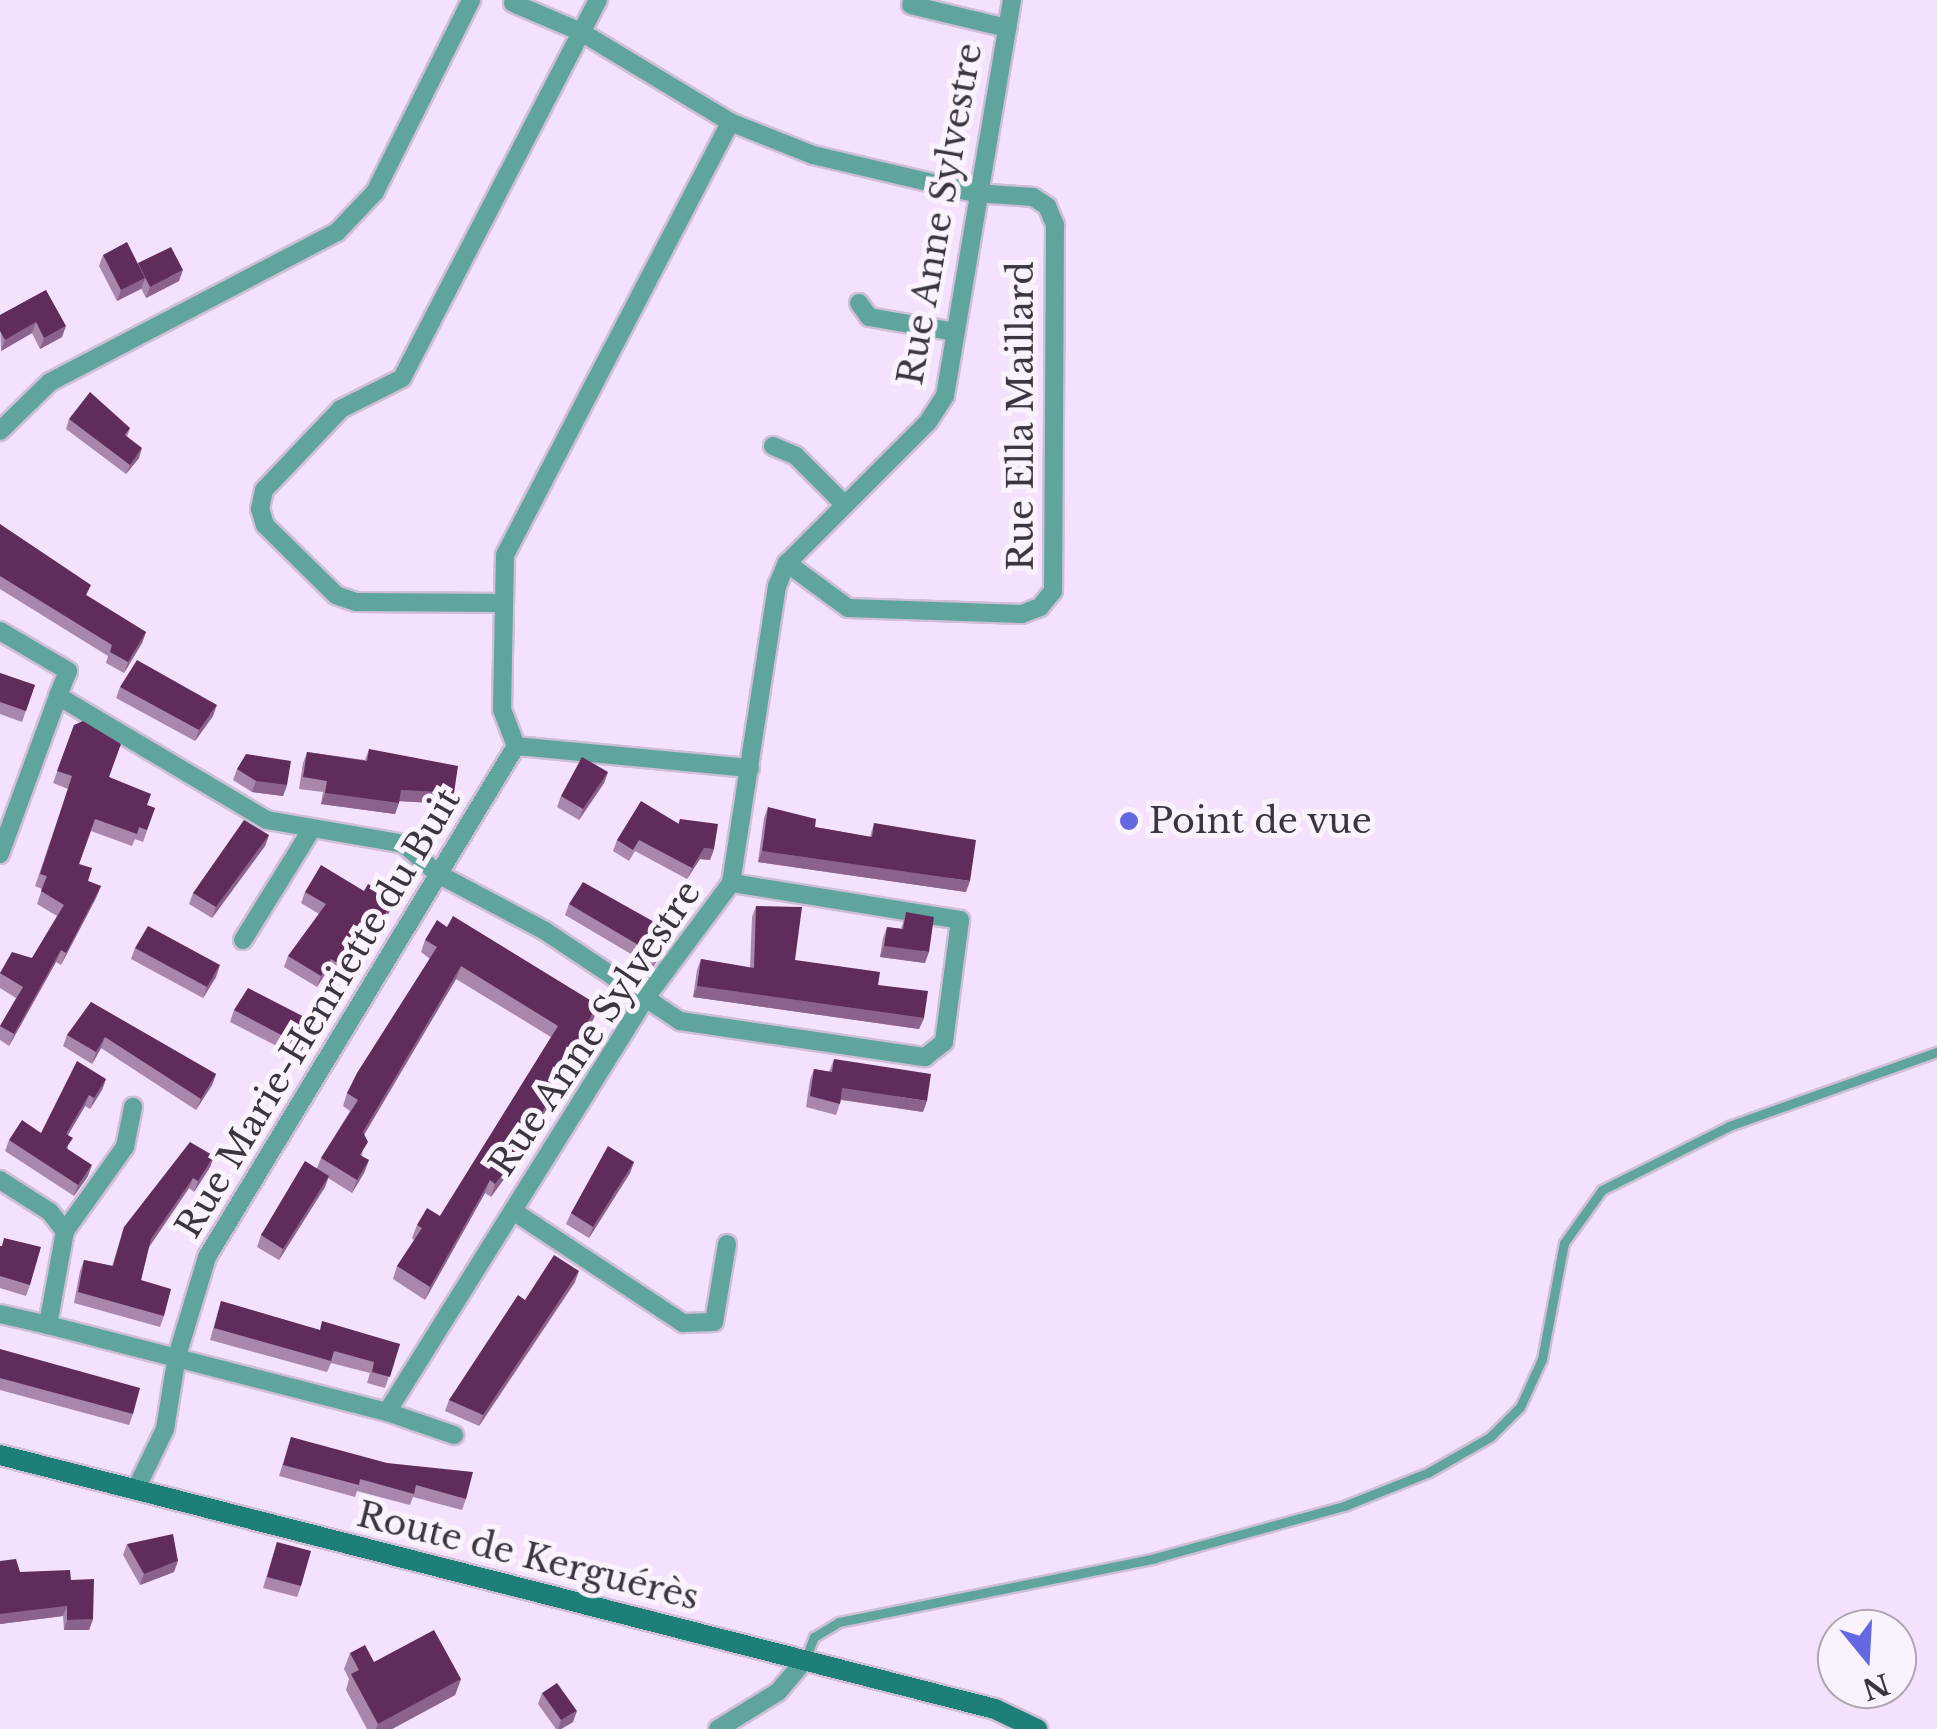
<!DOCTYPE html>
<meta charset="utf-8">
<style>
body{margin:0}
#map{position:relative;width:1937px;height:1729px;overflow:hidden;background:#f3e1fd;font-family:"Libre Baskerville",serif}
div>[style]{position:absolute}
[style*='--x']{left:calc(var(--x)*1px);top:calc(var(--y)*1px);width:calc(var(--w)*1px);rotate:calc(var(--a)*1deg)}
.roads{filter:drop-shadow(2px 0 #cebfd7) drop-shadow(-2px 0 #cebfd7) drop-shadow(0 2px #cebfd7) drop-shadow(0 -2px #cebfd7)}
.lane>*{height:9px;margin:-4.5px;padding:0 4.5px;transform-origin:4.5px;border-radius:4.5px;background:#5fa59d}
.street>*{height:18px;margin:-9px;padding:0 9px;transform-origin:9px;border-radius:9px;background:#5fa59d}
.secondary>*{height:20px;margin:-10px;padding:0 10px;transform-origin:10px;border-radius:10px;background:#1d7f77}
.wall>*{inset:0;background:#a986ac}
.shaded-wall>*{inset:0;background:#8b628c}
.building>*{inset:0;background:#5f2c5c}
.dots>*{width:28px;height:28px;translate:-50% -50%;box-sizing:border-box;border:5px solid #faf3fe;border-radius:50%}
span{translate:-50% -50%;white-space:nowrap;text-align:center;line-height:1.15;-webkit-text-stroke:10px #faf3fe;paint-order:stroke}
.street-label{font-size:35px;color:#3c3540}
.poi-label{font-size:35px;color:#3c3540}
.left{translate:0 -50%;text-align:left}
.north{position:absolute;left:1817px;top:1609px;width:100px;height:100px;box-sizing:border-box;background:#faf3fe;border:2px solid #aea7b2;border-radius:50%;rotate:162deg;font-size:28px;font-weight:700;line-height:40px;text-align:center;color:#3c3540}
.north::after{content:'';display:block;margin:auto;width:35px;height:45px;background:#6469e2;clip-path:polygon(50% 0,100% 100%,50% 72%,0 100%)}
</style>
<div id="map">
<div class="roads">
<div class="lane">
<div style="--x:805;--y:1660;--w:25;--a:-69"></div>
<div style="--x:814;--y:1637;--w:29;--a:-31"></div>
<div style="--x:839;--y:1622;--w:322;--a:-11.4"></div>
<div style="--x:1155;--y:1558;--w:196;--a:-15.4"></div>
<div style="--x:1344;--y:1506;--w:92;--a:-21.8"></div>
<div style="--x:1429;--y:1472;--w:70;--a:-29.8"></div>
<div style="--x:1490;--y:1437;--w:42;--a:-45"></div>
<div style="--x:1520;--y:1407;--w:53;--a:-65.4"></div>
<div style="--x:1542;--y:1359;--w:118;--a:-79.3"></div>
<div style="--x:1564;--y:1243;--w:65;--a:-54.4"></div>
<div style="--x:1602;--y:1190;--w:142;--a:-26.7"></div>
<div style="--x:1729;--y:1126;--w:221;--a:-19.6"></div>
</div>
<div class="street">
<div style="--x:513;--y:3;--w:74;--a:23.1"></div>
<div style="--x:581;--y:32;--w:174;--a:31.1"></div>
<div style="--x:730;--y:122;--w:89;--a:21.7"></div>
<div style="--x:813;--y:155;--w:166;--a:13.2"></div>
<div style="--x:975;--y:193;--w:58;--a:3.9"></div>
<div style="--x:1033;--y:197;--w:17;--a:33"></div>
<div style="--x:1047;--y:206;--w:21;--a:67"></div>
<div style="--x:1055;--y:225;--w:366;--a:90.3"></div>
<div style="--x:1053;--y:591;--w:21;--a:129"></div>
<div style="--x:1040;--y:607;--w:19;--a:159"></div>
<div style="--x:1022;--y:614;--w:174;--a:-178"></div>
<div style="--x:848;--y:608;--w:76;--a:-143.6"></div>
<div style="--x:911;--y:5;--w:99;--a:13.5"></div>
<div style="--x:859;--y:303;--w:17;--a:54"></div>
<div style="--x:869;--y:317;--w:87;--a:9.9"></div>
<div style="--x:0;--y:431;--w:70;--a:-44.4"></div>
<div style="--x:50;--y:382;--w:324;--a:-27.6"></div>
<div style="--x:337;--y:232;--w:55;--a:-46.5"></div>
<div style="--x:375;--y:192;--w:215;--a:-63.4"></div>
<div style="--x:773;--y:446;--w:25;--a:23"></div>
<div style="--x:796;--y:456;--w:69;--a:45"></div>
<div style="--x:504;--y:603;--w:148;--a:-179.6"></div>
<div style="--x:356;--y:602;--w:21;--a:-161"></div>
<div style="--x:336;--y:595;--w:100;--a:-135.4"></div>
<div style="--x:265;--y:525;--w:17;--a:-107"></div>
<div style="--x:260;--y:509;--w:19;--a:-78"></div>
<div style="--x:264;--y:490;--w:112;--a:-46.5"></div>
<div style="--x:341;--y:409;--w:68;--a:-26.9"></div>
<div style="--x:402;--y:378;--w:426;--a:-62.6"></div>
<div style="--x:0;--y:631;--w:79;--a:30.5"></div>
<div style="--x:68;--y:671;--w:27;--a:112"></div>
<div style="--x:516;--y:746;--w:39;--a:-111"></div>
<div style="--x:502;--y:710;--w:155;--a:-88.9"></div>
<div style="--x:505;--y:555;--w:488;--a:-62.5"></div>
<div style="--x:0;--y:854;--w:168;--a:-69.8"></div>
<div style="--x:58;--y:696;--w:243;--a:30.7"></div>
<div style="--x:267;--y:820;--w:139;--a:9.9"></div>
<div style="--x:404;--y:844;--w:45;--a:41.4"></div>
<div style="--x:438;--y:874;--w:121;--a:28"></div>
<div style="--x:545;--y:931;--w:162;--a:33.7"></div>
<div style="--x:680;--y:1021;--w:248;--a:8.4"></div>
<div style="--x:925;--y:1057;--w:24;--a:-38"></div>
<div style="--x:944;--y:1042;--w:123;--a:-82.5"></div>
<div style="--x:960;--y:920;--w:232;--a:-170.8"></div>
<div style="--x:243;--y:940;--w:127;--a:-58.2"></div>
<div style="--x:0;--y:1180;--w:59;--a:32.6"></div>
<div style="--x:50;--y:1212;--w:24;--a:52"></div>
<div style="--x:65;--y:1231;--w:96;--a:100.3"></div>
<div style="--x:48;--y:1325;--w:350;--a:14.4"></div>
<div style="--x:387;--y:1412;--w:71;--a:18.9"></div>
<div style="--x:513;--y:1211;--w:204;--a:33.4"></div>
<div style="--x:683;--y:1323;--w:31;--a:-2"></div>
<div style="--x:714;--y:1322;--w:79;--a:-80.5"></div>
<div style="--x:65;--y:1231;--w:103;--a:-54.5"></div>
<div style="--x:125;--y:1147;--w:41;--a:-78.7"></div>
<div style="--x:0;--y:1314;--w:49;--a:12.9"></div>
<div style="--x:387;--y:1412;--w:487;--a:-58"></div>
<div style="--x:645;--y:999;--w:144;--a:-53.4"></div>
<div style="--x:731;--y:883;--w:301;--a:-81.2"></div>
<div style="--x:777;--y:586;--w:25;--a:-67"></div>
<div style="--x:787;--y:563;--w:199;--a:-45"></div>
<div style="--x:928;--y:422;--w:31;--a:-57"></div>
<div style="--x:945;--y:396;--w:402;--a:-80.4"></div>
<div style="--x:136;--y:1489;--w:67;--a:-64.2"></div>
<div style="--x:165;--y:1429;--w:74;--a:-80.7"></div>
<div style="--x:177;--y:1356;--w:103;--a:-73.1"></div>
<div style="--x:207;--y:1257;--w:597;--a:-58.84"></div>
<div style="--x:516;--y:746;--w:235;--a:5.4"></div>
<div style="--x:718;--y:1729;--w:70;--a:-31.7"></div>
<div style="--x:778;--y:1692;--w:42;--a:-49.8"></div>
</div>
<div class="secondary">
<div style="--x:0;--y:1455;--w:1027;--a:14.32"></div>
<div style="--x:995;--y:1709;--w:47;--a:25.5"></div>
</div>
</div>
<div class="wall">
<div style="clip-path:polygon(103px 255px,138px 264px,179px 281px,146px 298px,141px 288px,117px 301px,99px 266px)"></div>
<div style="clip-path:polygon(46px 290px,62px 337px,40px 349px,32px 333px,1px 351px,0 315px)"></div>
<div style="clip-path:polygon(69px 419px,130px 428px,127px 437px,139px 458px,126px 474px,66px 429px)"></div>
<div style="clip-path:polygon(0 524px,88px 596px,146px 632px,142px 643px,124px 673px,106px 663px,108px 656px,0 589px)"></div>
<div style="clip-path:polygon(0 673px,35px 685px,22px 722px,0 714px)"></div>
<div style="clip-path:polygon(120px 687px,213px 716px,195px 741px,116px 698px)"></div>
<div style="clip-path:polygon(74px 725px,109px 777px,147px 805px,155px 808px,143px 842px,135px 839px,132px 846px,91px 831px,79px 864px,88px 881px,101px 886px,96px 898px,61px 965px,56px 962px,9px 1046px,0 1040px,0 1026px,16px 998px,0 988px,0 973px,32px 958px,57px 916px,37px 904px,42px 889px,35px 886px,68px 789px,53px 783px)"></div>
<div style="clip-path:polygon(369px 749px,450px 804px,399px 801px,395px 814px,321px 804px,323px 792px,299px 789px,303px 763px,307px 752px,365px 760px)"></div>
<div style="clip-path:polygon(237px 769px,287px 785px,283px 796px,252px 792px,233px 780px)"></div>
<div style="clip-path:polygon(608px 772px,604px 783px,579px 820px,557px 807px,561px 796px)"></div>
<div style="clip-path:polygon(768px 807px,815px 827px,870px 837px,874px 823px,966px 892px,758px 862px,764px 818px)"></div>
<div style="clip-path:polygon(680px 819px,714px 849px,710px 860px,700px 859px,687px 879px,635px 851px,629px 861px,613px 851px,617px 840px,678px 824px)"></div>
<div style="clip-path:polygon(269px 835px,265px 846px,212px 918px,189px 904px,193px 893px)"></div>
<div style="clip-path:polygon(364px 891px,394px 900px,390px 911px,346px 982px,327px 971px,317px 987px,284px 967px,288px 956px,319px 914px,301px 903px,305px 892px)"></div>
<div style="clip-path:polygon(569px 904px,668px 943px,653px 967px,565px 915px)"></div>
<div style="clip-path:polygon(756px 906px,795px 960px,878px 985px,924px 1018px,919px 1029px,693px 997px,697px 970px,701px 959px,750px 968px,752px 917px)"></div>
<div style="clip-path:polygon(906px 912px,925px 963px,880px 957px,883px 938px,887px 927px,901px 929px)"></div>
<div style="clip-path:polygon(425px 940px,594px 1018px,567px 1062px,565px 1076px,555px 1096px,504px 1179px,491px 1197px,485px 1193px,425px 1300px,393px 1279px,397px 1266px,414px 1240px,412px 1238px,417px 1225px,440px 1216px,551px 1037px,456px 979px,364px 1135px,362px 1157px,369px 1160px,364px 1173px,352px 1193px,328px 1178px,325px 1187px,279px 1260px,257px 1247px,261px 1235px,317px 1168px,321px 1158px,350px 1111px,343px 1106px,347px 1093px,430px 959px,421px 952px)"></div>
<div style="clip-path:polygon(135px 948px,216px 977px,203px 998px,131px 959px)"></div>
<div style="clip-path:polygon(91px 1002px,216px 1074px,212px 1085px,196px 1110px,101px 1048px,92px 1064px,63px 1046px,67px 1035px)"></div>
<div style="clip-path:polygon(234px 1010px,316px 1023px,311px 1035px,298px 1057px,230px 1022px)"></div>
<div style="clip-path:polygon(834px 1059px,923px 1112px,841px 1100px,836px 1115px,806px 1107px,810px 1080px,814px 1069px,829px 1072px)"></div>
<div style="clip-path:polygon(106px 1079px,102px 1090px,90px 1109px,85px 1106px,68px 1135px,68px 1150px,88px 1176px,74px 1196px,5px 1151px,9px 1140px,41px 1133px)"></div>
<div style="clip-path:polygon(214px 1156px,210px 1167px,194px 1192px,189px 1188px,149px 1247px,141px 1280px,164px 1316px,160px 1327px,74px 1303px,80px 1271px,84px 1260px,112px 1266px,124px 1227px)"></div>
<div style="clip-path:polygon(634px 1162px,630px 1173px,589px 1238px,566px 1224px,571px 1213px)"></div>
<div style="clip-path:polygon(0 1246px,30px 1285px,26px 1296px,0 1288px)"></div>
<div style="clip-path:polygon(575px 1282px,479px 1426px,445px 1411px,449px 1400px,525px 1300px)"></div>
<div style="clip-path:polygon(221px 1301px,319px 1330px,400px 1344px,385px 1388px,367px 1383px,370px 1373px,331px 1363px,327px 1372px,210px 1340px)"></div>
<div style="clip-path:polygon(0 1349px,133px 1414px,129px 1425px,0 1390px)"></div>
<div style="clip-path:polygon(291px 1437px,466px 1499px,462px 1510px,413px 1497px,410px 1505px,357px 1491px,355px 1497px,279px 1476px)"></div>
<div style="clip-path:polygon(277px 1542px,301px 1586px,297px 1597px,263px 1588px)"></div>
<div style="clip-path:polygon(127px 1544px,174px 1572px,140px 1585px,123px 1555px)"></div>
<div style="clip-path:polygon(0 1561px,20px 1572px,71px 1580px,93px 1619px,89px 1630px,64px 1630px,63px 1616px,0 1624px)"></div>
<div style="clip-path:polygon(350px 1653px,374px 1662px,461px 1679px,455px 1695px,392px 1729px,367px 1729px,346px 1690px,349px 1679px,344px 1669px)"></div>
<div style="clip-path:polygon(542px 1693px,573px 1722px,561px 1729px,556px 1729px,538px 1704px)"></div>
</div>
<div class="shaded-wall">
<div style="clip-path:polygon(183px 270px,179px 281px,146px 298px,150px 287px)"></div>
<div style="clip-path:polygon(145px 278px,141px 289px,117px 301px,121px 290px)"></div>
<div style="clip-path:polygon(36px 322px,32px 333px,1px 351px,5px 340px)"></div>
<div style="clip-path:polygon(66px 326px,62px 337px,40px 349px,44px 338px)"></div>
<div style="clip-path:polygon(142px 448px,139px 458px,126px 474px,130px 465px)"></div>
<div style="clip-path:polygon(146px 632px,142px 643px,124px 673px,128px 662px)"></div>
<div style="clip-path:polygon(217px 705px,213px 716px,195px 741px,199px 730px)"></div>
<div style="clip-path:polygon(608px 772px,604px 783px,579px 820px,583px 809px)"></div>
<div style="clip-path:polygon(256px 781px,287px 785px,283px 796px,252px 792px)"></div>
<div style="clip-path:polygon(401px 790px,454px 793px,450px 804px,397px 801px)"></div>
<div style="clip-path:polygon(325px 793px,399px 803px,395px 814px,321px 804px)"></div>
<div style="clip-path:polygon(269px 835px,265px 846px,212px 918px,216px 907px)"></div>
<div style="clip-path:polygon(704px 848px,714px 849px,710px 860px,700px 859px,687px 879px,692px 868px)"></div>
<div style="clip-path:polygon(762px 851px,970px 881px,966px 892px,758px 862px)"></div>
<div style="clip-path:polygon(101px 886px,96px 898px,61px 965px,66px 953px)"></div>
<div style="clip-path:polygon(394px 900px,390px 911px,346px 982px,350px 971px)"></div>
<div style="clip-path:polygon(672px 932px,668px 943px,653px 967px,657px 956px)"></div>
<div style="clip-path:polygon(884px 946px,929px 952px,925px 963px,880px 957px)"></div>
<div style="clip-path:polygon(61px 950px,56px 962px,9px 1046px,14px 1034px)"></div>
<div style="clip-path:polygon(331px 959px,327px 971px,317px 987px,321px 976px)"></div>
<div style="clip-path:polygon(220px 965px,216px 977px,203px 998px,207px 987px)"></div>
<div style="clip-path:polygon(461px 966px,456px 979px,358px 1145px,363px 1132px)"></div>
<div style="clip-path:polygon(697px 986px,924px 1018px,919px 1029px,693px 997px)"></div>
<div style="clip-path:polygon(598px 1005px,594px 1018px,560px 1073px,565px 1060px)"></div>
<div style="clip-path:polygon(316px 1023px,311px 1035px,298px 1057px,302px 1046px)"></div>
<div style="clip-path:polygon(105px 1037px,101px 1048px,92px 1064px,96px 1052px)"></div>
<div style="clip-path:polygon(569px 1063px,555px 1096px,504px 1179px,491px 1197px,495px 1184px)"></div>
<div style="clip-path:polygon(216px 1074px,212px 1085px,196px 1110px,201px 1099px)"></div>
<div style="clip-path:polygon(106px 1079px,102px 1090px,90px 1109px,94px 1098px)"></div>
<div style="clip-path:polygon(842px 1088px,927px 1101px,923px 1112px,838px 1099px)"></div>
<div style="clip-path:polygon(89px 1095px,85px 1106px,62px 1145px,66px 1134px)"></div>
<div style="clip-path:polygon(214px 1156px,210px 1167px,194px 1192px,198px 1181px)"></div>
<div style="clip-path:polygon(369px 1160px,364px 1173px,352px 1193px,357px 1180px)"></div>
<div style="clip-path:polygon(634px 1162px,630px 1173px,589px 1238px,593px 1227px)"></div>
<div style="clip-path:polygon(92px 1165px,88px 1176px,74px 1196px,78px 1185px)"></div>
<div style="clip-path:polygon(329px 1176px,325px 1187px,279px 1260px,283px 1249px)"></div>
<div style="clip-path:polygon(193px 1178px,189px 1188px,147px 1250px,151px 1239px)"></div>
<div style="clip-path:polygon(490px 1180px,485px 1193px,425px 1300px,430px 1287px)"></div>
<div style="clip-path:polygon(579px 1271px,575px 1282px,479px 1426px,483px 1415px)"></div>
<div style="clip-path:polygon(178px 1561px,174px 1572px,140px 1585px,144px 1574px)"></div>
<div style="clip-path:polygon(67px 1606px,63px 1616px,0 1624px,0 1614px)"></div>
<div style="clip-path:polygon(93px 1619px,89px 1630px,64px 1630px,67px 1620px)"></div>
<div style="clip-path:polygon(461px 1679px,455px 1695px,392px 1729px,376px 1729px,378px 1724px)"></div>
<div style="clip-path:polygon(577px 1711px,573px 1722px,561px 1729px,558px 1729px,561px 1720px)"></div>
</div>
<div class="building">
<div style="clip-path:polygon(127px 242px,145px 278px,121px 290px,103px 255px)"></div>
<div style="clip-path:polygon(171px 247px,183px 270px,150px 287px,138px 263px)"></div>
<div style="clip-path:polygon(46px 290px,66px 326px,44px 338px,36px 322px,5px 340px,0 331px,0 315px)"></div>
<div style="clip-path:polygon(90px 392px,130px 428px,125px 435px,142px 448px,130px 465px,69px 419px)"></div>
<div style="clip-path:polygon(0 524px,91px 585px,86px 595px,146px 632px,128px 662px,110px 652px,112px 645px,0 576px)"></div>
<div style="clip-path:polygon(137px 660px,217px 705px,199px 730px,120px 687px)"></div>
<div style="clip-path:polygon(0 673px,35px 685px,26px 711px,0 702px)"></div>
<div style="clip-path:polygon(83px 721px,121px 744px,109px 777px,151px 794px,147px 805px,155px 808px,147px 830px,139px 827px,137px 834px,95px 819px,79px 864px,92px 868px,88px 881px,101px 886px,66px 953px,61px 950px,14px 1034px,0 1026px,23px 987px,0 973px,12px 952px,32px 958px,64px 905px,41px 891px,47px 876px,40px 874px,72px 776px,57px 771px,74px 725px)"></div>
<div style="clip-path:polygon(369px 749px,458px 766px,454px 793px,401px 790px,399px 803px,325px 793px,327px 781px,303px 777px,307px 752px,367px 761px)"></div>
<div style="clip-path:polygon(246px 754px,291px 761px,287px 785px,256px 781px,237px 769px)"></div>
<div style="clip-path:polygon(582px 757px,608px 772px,583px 809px,561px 796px)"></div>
<div style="clip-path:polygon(641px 801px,679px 824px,680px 819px,718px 824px,714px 849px,704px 848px,692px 868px,639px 840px,633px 850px,617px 840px)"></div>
<div style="clip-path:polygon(768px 807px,816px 819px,815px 827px,872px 837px,874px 823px,976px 840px,970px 881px,762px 851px)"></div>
<div style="clip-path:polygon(244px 820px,269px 835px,216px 907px,193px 893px)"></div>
<div style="clip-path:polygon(321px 865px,364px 891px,368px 884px,394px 900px,350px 971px,331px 959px,321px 976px,288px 956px,326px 904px,305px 892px)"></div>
<div style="clip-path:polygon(583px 882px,672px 932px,657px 956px,569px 904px)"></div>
<div style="clip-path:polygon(756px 906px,802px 907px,795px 960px,880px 972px,878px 985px,928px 991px,924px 1018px,697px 986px,701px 959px,754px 968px)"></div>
<div style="clip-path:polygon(906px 912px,934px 917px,929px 952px,884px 946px,887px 927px,903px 929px)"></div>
<div style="clip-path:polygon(453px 916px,598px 1005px,565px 1060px,569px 1063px,560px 1083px,509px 1166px,495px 1184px,490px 1180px,430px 1287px,397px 1266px,422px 1228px,417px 1225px,427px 1208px,440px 1216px,558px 1026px,461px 966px,363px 1132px,368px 1142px,360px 1155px,369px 1160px,357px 1180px,321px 1158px,358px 1100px,347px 1093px,357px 1073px,437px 947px,425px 940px,437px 920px,447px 927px)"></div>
<div style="clip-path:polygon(148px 926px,220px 965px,207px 987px,135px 948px)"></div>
<div style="clip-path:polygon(248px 988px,316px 1023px,302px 1046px,234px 1010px)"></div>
<div style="clip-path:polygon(91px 1002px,216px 1074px,201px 1099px,105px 1037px,96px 1052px,67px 1035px)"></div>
<div style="clip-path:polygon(834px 1059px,931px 1074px,927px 1101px,842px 1088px,840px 1104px,810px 1096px,814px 1069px,832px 1072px)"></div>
<div style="clip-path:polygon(77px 1061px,106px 1079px,94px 1098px,89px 1095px,66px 1134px,73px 1138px,66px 1148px,92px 1165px,78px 1185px,9px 1140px,22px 1120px,41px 1133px)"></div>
<div style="clip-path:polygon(190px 1142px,214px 1156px,198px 1181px,193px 1178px,151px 1239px,141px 1280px,171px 1289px,164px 1316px,78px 1292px,84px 1260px,113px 1266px,124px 1227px)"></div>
<div style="clip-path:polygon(608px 1146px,634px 1162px,593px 1227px,571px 1213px)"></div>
<div style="clip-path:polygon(305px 1161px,329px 1176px,283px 1249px,261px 1235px)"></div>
<div style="clip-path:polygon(4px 1238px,41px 1247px,30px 1285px,0 1276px,0 1246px,2px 1246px)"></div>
<div style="clip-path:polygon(554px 1255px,579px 1271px,483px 1415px,449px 1400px,518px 1295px,525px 1300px)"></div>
<div style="clip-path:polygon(221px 1301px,320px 1330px,322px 1321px,400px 1344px,390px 1377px,372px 1372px,374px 1362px,334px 1351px,331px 1361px,214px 1328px)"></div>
<div style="clip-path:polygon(0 1349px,140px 1388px,133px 1414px,0 1378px)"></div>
<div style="clip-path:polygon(291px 1437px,387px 1463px,473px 1472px,466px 1499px,416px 1485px,414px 1494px,360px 1479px,359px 1485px,283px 1465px)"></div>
<div style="clip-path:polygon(173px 1534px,178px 1561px,144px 1574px,127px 1544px)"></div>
<div style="clip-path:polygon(277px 1542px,311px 1551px,301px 1586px,267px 1577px)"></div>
<div style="clip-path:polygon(16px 1559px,20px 1572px,70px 1570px,71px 1580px,94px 1579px,93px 1619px,67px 1620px,67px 1606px,0 1614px,0 1561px)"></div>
<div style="clip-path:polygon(434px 1630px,461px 1679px,378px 1724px,351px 1674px,359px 1670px,350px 1653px,365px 1645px,374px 1662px)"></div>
<div style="clip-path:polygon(557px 1683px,577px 1711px,561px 1720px,542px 1693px)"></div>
</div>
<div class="dots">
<div style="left:1129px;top:821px;background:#6469e2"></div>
</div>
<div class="street-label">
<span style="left:940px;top:214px;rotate:-80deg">Rue Anne Sylvestre</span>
<span style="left:1021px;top:416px;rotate:-90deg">Rue Ella Maillard</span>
<span style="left:318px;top:1013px;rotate:-59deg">Rue Marie-Henriette du Buit</span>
<span style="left:595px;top:1028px;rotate:-56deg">Rue Anne Sylvestre</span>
<span style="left:528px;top:1556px;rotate:14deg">Route de Kerguérès</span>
</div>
<div class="poi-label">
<span class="left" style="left:1149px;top:821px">Point de vue</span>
</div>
<div class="north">N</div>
</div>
